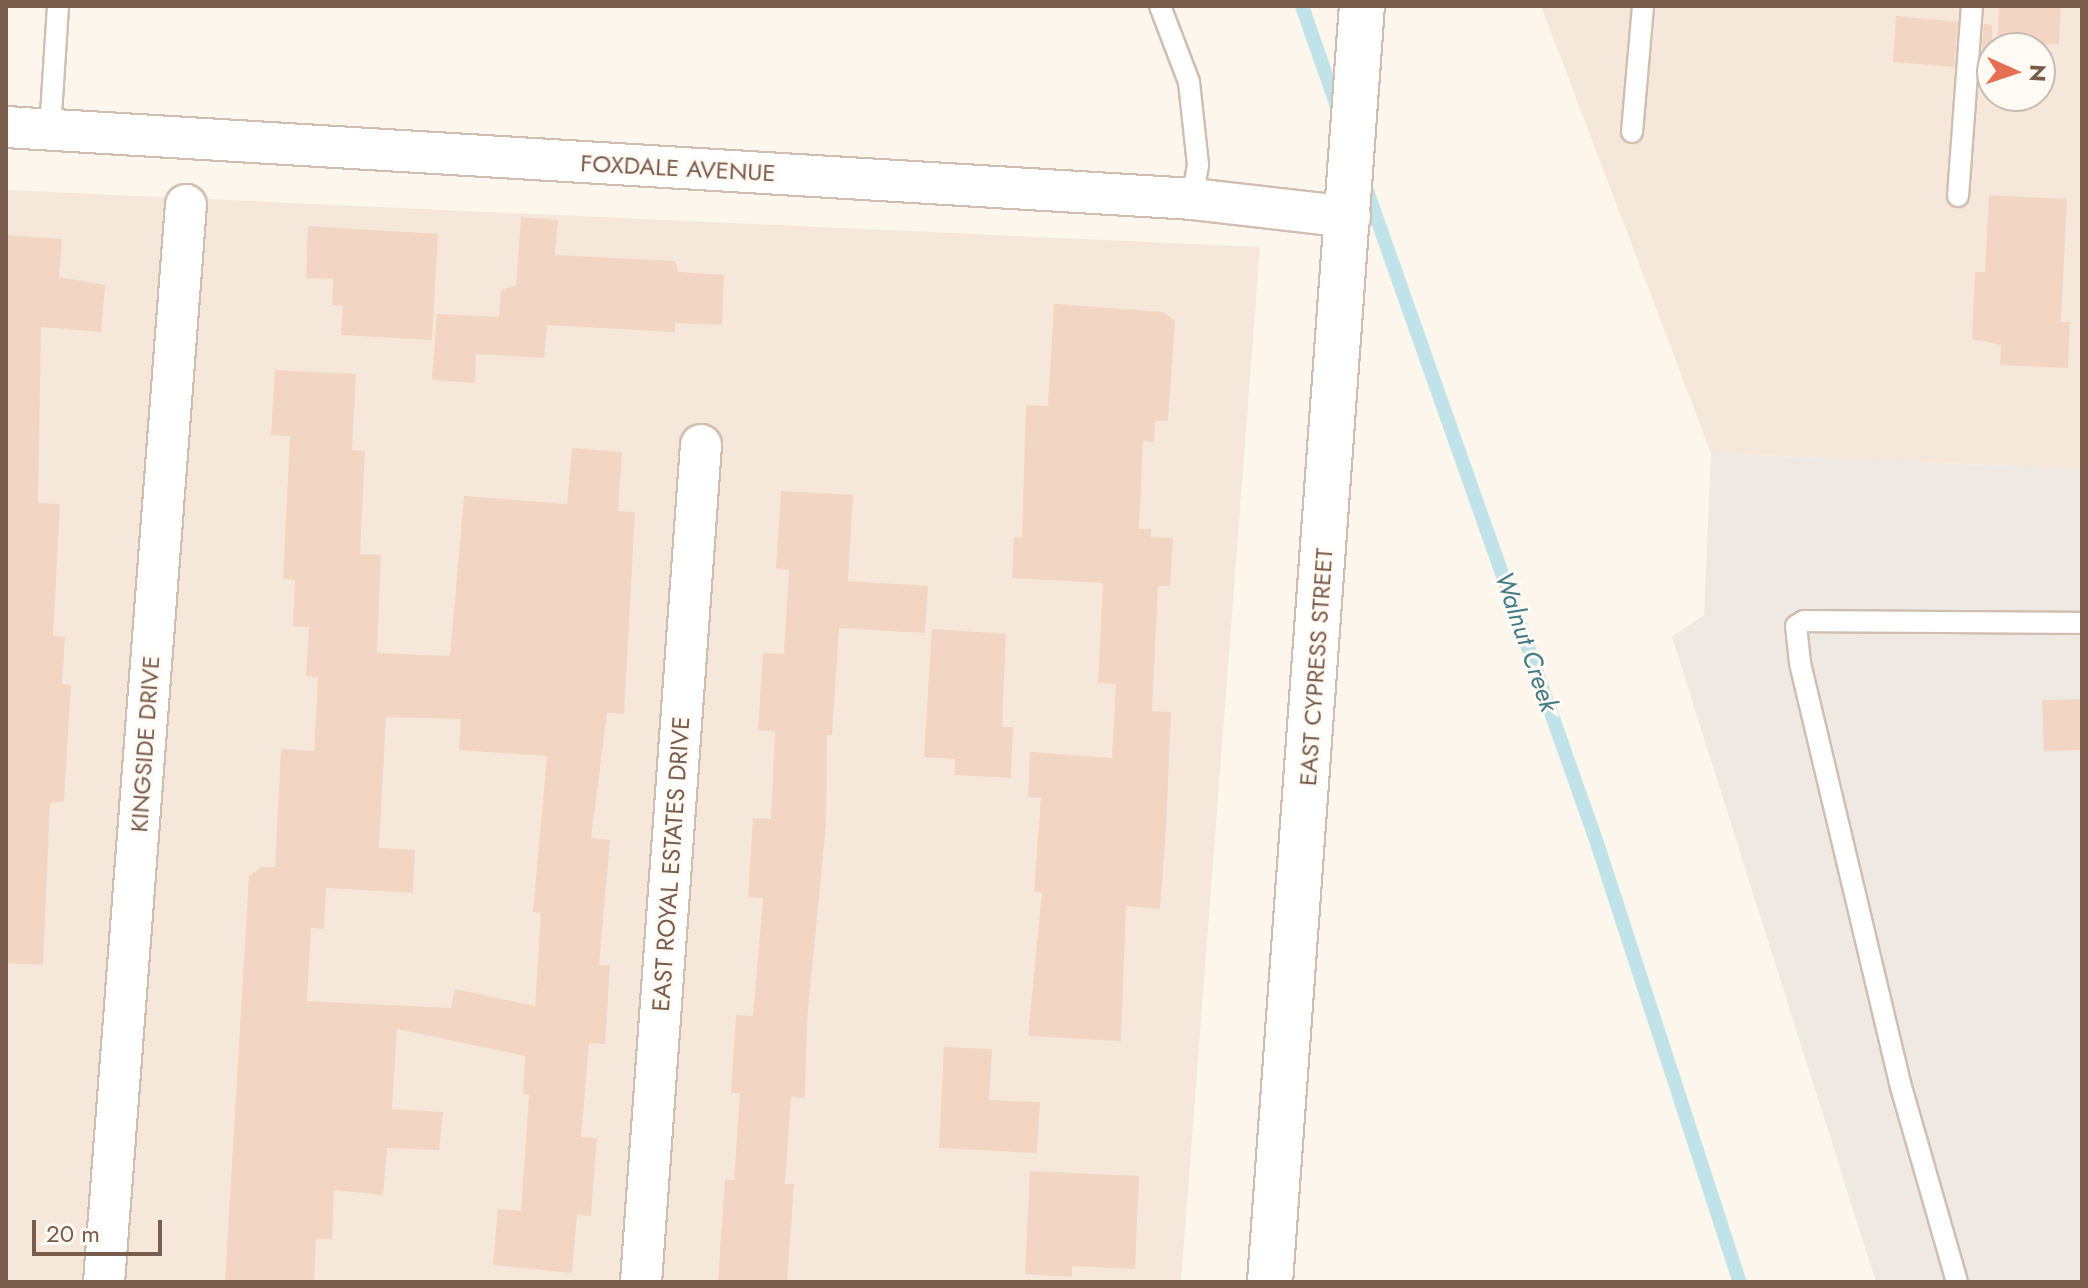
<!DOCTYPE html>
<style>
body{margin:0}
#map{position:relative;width:2088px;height:1288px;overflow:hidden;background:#fdf6ec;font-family:Jost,sans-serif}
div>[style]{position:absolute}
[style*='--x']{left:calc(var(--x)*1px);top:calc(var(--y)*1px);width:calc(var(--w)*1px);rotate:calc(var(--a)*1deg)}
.residential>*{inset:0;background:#f5e8da}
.industrial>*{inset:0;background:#efe9e4}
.stream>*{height:14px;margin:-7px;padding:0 7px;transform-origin:7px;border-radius:7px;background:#bfe3e8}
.building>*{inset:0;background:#f3d5c3}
.roads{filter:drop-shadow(2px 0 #d1beb0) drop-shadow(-2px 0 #d1beb0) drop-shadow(0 2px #d1beb0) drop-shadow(0 -2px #d1beb0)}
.service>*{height:20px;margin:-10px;padding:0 10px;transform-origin:10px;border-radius:10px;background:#fff}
.minor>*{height:40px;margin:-20px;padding:0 20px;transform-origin:20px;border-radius:20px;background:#fff}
.tertiary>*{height:44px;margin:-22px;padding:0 22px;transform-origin:22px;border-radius:22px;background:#fff}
span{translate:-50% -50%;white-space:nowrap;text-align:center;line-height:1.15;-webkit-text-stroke:6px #fffaf3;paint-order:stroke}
.street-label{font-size:24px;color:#7a5c4d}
.water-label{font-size:26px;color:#437c86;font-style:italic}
.frame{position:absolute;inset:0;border:8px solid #7a5c4d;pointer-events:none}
.north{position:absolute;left:1976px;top:32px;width:80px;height:80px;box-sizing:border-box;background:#fffaf3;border:2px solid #cabbb1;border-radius:50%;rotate:93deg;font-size:22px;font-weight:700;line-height:32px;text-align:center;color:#7a5c4d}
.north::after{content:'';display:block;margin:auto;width:28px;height:36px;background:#e76f51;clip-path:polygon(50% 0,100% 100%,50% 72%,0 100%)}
.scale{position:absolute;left:32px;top:1220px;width:130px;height:36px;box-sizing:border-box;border:4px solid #7a5c4d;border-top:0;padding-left:10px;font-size:24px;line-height:28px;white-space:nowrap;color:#7a5c4d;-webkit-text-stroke:6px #fffaf3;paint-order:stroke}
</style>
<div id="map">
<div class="residential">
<div style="clip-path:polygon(evenodd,1541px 6px,2082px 6px,2082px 469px,1711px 453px,1541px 6px,1992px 48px,2040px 48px,2040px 96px,1992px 96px,1992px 48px)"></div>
<div style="clip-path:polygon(6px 190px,1260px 247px,1181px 1282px,6px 1282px)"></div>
</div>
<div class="industrial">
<div style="clip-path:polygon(1711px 453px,2082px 469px,2082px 1282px,1876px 1282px,1672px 637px,1704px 615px)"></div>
</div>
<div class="stream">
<div style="--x:1302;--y:6;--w:112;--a:70.8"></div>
<div style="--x:1365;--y:185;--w:701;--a:70.58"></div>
<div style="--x:1598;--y:846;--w:459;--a:72"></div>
</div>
<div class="building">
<div style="clip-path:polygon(1999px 6px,2061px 6px,2059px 44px,2047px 44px,2043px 56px,2040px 48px,1997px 48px)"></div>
<div style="clip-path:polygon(1896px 16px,1958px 22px,1954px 67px,1893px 62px)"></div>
<div style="clip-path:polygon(1984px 24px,1992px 25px,1992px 70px,1980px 69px)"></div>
<div style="clip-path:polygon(1989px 195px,2067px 199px,2061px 322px,2070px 322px,2068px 368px,2000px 365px,2001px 345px,1972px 339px,1975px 272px,1985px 272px)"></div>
<div style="clip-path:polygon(521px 217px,558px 220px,555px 255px,675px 261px,678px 272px,724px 275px,722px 325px,675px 323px,675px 332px,547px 325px,544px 358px,476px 354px,475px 383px,432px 380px,437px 314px,499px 317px,501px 290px,516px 286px)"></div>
<div style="clip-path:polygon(308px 226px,438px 234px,432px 340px,341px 335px,343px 306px,332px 305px,333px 279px,306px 278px)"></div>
<div style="clip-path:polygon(6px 235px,62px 239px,59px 277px,105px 285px,101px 332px,41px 327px,38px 503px,60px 504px,53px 636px,65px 637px,62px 684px,71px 685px,64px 801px,50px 803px,43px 965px,6px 963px)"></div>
<div style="clip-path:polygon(1054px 304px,1164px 312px,1175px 321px,1168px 421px,1155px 421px,1154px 442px,1143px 441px,1139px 529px,1151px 529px,1151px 537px,1173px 538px,1170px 586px,1158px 586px,1152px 711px,1171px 712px,1166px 828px,1160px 909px,1126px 906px,1121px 1041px,1028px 1036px,1042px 893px,1034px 892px,1041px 798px,1028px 797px,1030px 752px,1112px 758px,1116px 684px,1098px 683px,1103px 583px,1012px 578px,1014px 537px,1022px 537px,1026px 405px,1048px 406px)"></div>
<div style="clip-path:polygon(evenodd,275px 370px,356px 374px,352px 450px,365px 451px,360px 554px,381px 555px,377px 653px,450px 656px,464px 496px,567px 504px,572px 448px,622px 452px,618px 511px,635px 512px,624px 714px,607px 713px,591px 838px,610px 840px,599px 965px,610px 965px,605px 1044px,589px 1043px,581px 1137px,597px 1138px,591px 1216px,577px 1215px,572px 1273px,493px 1265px,498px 1209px,521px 1211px,529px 1095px,523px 1094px,525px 1056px,397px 1029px,392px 1109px,443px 1112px,439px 1150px,387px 1148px,383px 1195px,334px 1190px,332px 1239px,316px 1239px,314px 1282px,225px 1282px,249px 876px,262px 867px,275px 867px,281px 749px,314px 751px,318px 677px,306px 676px,309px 627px,293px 626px,295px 580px,283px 579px,290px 436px,271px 435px,275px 370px,386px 717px,461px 719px,459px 750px,547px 756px,533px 912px,541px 913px,535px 1006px,455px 989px,451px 1008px,307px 1001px,311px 928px,324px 929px,326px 888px,413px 893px,415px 850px,379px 848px,386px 717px)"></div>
<div style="clip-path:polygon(781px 491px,853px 495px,848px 581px,928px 586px,925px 633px,839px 628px,832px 735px,827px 735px,826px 824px,807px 1021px,805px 1098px,791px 1097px,785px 1184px,794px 1184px,787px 1282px,718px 1282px,725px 1180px,734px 1180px,740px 1093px,731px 1093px,736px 1015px,753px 1016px,763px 898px,748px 897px,753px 818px,771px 819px,775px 731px,758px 730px,763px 653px,784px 654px,789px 570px,776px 569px)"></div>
<div style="clip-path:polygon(932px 629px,1006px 634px,1002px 727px,1013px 727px,1011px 778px,954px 775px,955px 759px,924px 757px)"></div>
<div style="clip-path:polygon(2082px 699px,2082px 750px,2044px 751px,2042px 700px)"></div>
<div style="clip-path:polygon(944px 1047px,992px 1049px,989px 1100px,1040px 1102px,1037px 1153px,939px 1148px)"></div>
<div style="clip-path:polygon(1030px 1171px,1139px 1176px,1135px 1269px,1072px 1266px,1072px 1277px,1025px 1274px)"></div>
</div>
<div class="roads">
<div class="service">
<div style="--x:1160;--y:6;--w:81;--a:69.1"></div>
<div style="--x:1189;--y:82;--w:83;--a:83.8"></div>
<div style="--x:1198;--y:165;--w:35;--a:100"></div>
<div style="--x:50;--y:130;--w:124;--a:-86.3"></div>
<div style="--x:1632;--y:132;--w:126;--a:-85"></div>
<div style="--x:1958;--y:196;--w:191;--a:-85.8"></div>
<div style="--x:1957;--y:1282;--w:207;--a:-106"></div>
<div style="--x:1900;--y:1083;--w:432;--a:-103.4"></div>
<div style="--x:1800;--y:663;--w:37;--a:-96"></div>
<div style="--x:1796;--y:626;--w:9;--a:-32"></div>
<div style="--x:1804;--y:621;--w:278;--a:0.4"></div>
</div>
<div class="minor">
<div style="--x:6;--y:127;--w:1188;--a:3.47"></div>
<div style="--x:1192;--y:199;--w:159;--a:6.5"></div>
<div style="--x:104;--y:1282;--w:1080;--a:-85.65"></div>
<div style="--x:641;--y:1282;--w:839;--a:-85.9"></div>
</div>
<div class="tertiary">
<div style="--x:1270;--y:1282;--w:1279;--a:-85.88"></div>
</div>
</div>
<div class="street-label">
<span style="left:678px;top:168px;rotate:3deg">FOXDALE AVENUE</span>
<span style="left:1316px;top:667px;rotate:-86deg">EAST CYPRESS STREET</span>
<span style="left:145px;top:744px;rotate:-86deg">KINGSIDE DRIVE</span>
<span style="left:671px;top:864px;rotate:-86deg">EAST ROYAL ESTATES DRIVE</span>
</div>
<div class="water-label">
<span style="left:1526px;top:642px;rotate:71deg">Walnut Creek</span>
</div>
<div class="frame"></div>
<div class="north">N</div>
<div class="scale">20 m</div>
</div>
